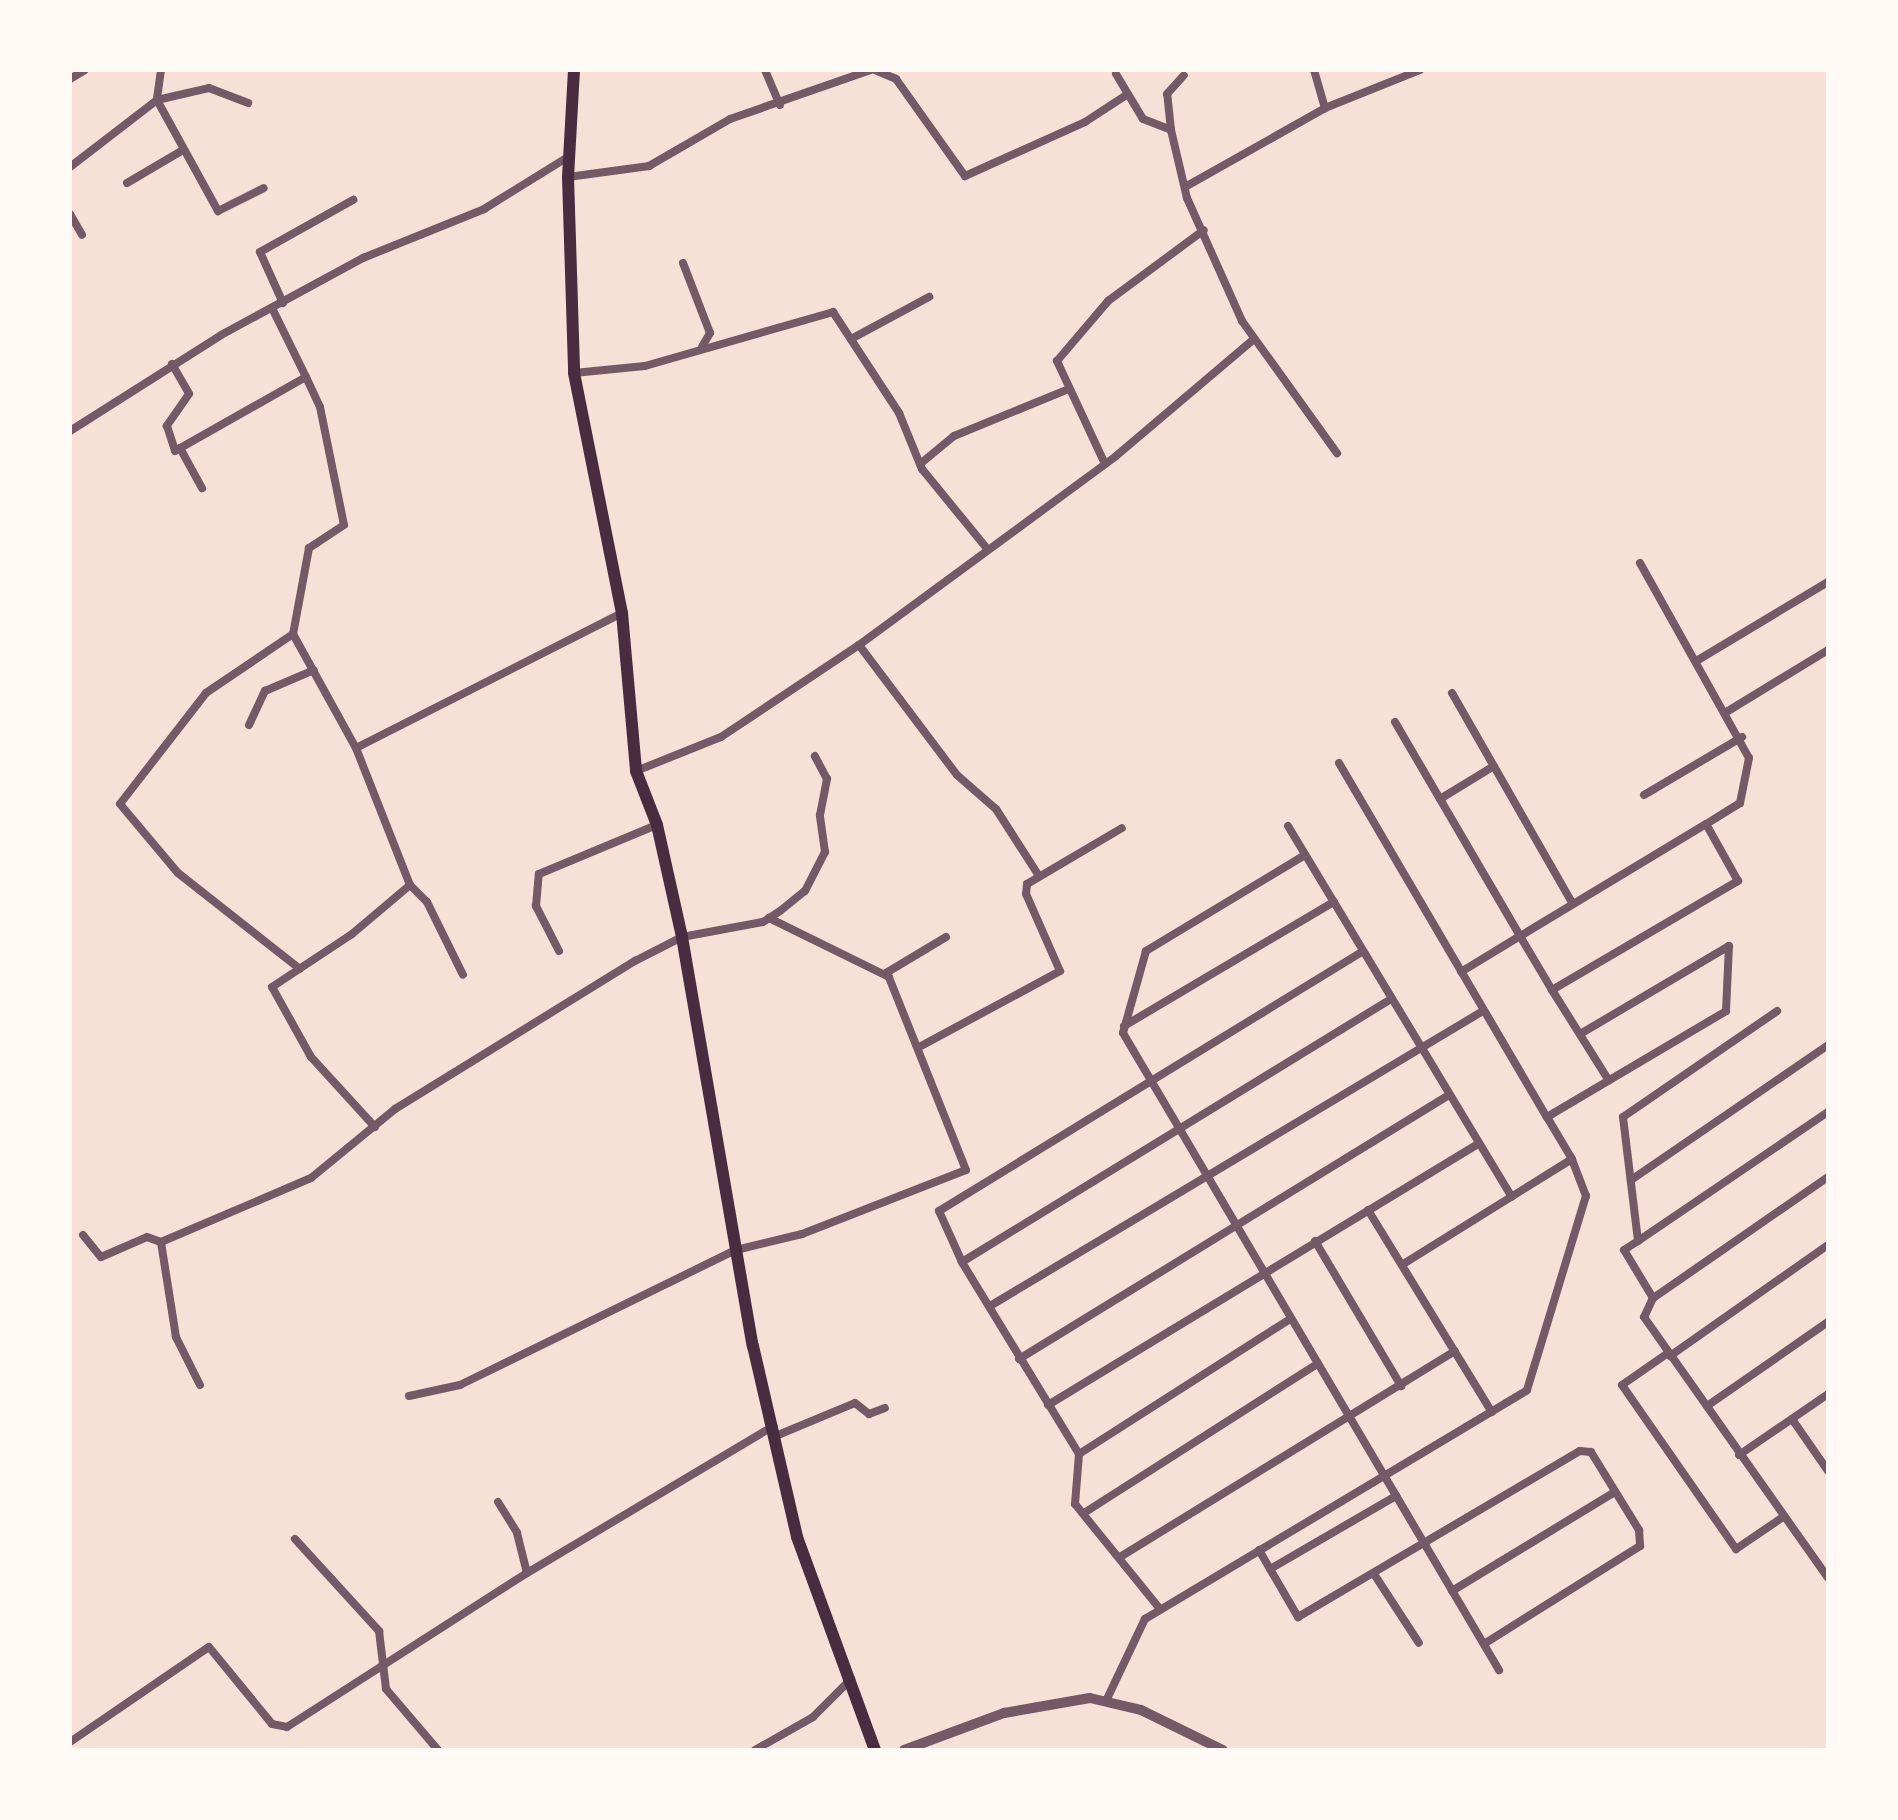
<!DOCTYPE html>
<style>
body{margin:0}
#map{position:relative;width:1898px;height:1820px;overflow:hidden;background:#f7e1d7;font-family:"Source Sans 3",sans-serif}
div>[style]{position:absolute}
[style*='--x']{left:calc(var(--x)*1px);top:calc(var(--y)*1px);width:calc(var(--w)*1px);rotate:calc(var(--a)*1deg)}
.minor>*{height:8px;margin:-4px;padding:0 4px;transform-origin:4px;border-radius:4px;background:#755966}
.tertiary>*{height:10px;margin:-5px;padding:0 5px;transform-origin:5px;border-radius:5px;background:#755966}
.primary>*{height:12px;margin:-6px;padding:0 6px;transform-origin:6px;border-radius:6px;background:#4a2c40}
span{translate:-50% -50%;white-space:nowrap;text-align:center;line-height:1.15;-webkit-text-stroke:8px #fffaf5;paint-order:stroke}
.frame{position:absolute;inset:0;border:72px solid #fffaf5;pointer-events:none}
</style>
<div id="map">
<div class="minor">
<div style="--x:161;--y:70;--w:30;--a:98"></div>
<div style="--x:157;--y:100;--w:127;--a:61.2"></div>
<div style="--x:218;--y:211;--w:51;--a:-26.6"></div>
<div style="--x:765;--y:70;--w:38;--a:67"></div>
<div style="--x:875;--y:70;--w:23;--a:23"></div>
<div style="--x:896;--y:79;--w:119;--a:54.6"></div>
<div style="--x:965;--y:176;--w:132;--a:-24.2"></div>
<div style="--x:1085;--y:122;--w:51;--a:-33.1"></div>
<div style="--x:1314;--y:70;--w:40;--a:74"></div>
<div style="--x:1116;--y:74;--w:52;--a:59"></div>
<div style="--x:1143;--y:119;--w:30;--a:21"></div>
<div style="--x:1171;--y:130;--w:70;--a:76.8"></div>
<div style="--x:1187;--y:198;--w:135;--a:65.9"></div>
<div style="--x:1242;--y:321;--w:163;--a:54.3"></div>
<div style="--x:70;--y:79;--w:17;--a:-31"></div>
<div style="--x:1171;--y:130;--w:36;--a:-96"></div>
<div style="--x:1167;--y:94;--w:25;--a:-48"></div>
<div style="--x:70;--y:167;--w:110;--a:-37.6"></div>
<div style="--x:157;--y:100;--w:53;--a:-13"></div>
<div style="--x:209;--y:88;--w:42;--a:21"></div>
<div style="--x:568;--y:177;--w:82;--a:-7.7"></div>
<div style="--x:649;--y:166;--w:94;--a:-30.1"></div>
<div style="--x:730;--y:119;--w:149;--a:-19.2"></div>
<div style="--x:127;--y:183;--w:65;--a:-30.5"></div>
<div style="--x:1185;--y:187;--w:161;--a:-29.4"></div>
<div style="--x:1325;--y:108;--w:102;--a:-21.8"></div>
<div style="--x:70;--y:214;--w:24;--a:60"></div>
<div style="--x:683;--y:263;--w:75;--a:68.9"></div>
<div style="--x:710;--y:333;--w:16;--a:120"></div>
<div style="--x:283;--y:303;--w:56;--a:-114.3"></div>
<div style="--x:260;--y:252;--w:107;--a:-29.2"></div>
<div style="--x:851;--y:339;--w:89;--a:-28.3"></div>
<div style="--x:172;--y:364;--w:34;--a:60"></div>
<div style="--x:189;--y:394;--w:39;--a:125"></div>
<div style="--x:167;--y:426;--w:26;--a:72"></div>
<div style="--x:175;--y:451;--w:150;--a:-29.5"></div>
<div style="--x:306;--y:377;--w:77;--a:-116.2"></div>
<div style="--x:574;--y:373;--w:71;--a:-5.6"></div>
<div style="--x:645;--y:366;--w:196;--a:-16"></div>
<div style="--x:833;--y:312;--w:121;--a:56.8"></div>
<div style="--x:899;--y:413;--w:61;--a:67.7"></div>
<div style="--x:922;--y:469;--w:104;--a:50.8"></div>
<div style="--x:306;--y:377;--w:33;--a:65"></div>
<div style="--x:320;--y:407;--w:120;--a:78.5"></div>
<div style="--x:344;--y:525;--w:42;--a:146.7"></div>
<div style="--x:309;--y:548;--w:87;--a:100.5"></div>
<div style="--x:293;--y:634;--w:130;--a:61.1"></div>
<div style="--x:356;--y:748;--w:147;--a:68.5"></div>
<div style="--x:410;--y:885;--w:24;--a:45"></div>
<div style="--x:427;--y:902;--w:81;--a:63.7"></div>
<div style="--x:70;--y:431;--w:179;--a:-32.4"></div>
<div style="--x:221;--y:335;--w:162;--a:-28.5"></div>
<div style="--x:363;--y:258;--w:131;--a:-22"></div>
<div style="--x:484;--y:209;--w:99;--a:-31.8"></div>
<div style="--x:180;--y:448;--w:46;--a:61.2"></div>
<div style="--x:920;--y:464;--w:44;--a:-39.5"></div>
<div style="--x:954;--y:436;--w:121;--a:-22.3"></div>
<div style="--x:1105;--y:464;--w:114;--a:-115"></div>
<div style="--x:1057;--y:361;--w:79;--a:-49.6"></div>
<div style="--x:1108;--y:301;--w:119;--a:-36.5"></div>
<div style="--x:1640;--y:563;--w:223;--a:60.8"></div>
<div style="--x:1749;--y:758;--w:46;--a:101.3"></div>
<div style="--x:1740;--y:803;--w:40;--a:148"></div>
<div style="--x:293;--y:634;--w:105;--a:145.9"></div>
<div style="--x:206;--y:693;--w:140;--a:127.8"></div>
<div style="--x:120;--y:804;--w:90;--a:50"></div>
<div style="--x:178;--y:873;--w:155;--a:38.2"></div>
<div style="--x:859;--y:645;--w:163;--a:53"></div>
<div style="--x:957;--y:775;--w:52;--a:41.1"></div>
<div style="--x:996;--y:809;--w:80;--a:57.3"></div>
<div style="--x:1698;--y:660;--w:152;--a:-31"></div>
<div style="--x:1452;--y:693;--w:243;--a:60.2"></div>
<div style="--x:1728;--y:711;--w:117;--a:-31.4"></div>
<div style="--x:1395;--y:722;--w:248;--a:59.7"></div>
<div style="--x:1520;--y:936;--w:69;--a:148.6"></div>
<div style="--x:249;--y:725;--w:38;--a:-65"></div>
<div style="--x:265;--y:691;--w:53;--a:-23.2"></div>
<div style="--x:356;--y:748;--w:298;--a:-26.9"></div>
<div style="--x:1339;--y:763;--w:411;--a:59.6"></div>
<div style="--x:636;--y:771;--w:92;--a:-21.8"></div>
<div style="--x:721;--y:737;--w:166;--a:-33.7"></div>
<div style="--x:859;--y:645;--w:319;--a:-36.3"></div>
<div style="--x:1116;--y:456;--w:180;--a:-40.3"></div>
<div style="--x:1644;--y:795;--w:114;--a:-30.6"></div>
<div style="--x:1440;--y:799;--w:63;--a:-31.4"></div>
<div style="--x:1288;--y:826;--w:433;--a:58.9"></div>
<div style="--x:1305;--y:855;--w:186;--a:148.9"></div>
<div style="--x:1146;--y:951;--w:85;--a:105.7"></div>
<div style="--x:1123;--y:1033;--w:740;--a:59.45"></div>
<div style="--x:559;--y:951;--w:51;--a:-117.1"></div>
<div style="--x:536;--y:906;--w:32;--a:-85"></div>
<div style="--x:539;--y:874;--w:128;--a:-22.6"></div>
<div style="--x:886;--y:973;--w:70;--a:-31"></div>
<div style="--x:1552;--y:990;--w:216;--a:-30.4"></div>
<div style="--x:1738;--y:881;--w:65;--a:-119.3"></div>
<div style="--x:1706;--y:824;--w:217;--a:148.9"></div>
<div style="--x:1520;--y:936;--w:63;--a:59.3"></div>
<div style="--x:1552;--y:990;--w:107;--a:57.9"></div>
<div style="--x:1124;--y:1026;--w:244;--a:-30.6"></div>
<div style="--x:921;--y:1046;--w:158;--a:-28.3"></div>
<div style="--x:1060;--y:971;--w:84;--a:-113.8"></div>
<div style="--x:1026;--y:894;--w:10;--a:-84"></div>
<div style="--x:1027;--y:884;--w:110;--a:-30.5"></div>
<div style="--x:375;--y:1127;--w:95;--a:-132.4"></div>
<div style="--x:311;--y:1057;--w:80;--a:-119.1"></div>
<div style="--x:272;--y:987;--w:96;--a:-33.5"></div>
<div style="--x:352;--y:934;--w:76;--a:-40.2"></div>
<div style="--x:1572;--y:1159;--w:49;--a:-120.8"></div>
<div style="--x:1547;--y:1117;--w:208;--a:-30.6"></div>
<div style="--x:1726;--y:1011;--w:65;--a:-87.4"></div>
<div style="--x:1729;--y:946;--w:173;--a:149.4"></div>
<div style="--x:1828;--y:1177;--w:213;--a:145.3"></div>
<div style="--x:1653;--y:1298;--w:21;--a:115"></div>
<div style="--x:1644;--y:1317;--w:319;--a:54.8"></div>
<div style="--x:1631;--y:1180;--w:239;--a:-34.4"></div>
<div style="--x:1368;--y:1210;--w:237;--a:58.5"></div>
<div style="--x:83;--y:1235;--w:28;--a:51"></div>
<div style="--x:101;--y:1257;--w:50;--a:-23.5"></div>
<div style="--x:147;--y:1237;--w:15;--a:20"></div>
<div style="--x:1315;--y:1241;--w:169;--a:59.3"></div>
<div style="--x:1638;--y:1241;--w:230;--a:-34.2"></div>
<div style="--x:962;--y:1262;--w:503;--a:-31.51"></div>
<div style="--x:1653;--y:1298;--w:56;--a:-121.1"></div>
<div style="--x:1624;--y:1250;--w:17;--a:-33"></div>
<div style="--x:1638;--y:1241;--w:125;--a:-96.9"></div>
<div style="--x:1623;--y:1117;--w:187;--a:-34.5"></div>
<div style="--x:990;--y:1306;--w:575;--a:-30.9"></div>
<div style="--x:1668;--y:1353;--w:56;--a:145.2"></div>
<div style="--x:1622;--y:1385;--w:200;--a:55.2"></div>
<div style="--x:1736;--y:1549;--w:57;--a:-34.2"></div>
<div style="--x:1670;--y:1356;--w:193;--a:-35.1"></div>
<div style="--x:1019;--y:1359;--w:505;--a:-31.55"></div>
<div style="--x:200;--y:1385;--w:54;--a:-116.6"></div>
<div style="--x:176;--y:1337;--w:96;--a:-99"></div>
<div style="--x:161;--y:1242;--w:163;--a:-23.1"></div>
<div style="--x:311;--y:1178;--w:109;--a:-39.4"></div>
<div style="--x:395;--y:1109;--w:282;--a:-31.7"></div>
<div style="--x:635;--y:961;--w:53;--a:-27.1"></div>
<div style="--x:682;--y:937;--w:82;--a:-10.5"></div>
<div style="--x:763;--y:922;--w:20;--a:-33"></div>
<div style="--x:780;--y:911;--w:32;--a:-39"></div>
<div style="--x:805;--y:891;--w:44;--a:-62.9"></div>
<div style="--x:825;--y:852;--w:37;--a:-98"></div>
<div style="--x:820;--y:815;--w:37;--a:-79"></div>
<div style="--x:827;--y:779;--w:26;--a:-118"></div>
<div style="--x:409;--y:1396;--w:52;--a:-12.2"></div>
<div style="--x:460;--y:1385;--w:307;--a:-26.1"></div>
<div style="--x:736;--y:1250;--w:68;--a:-13.6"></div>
<div style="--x:802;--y:1234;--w:176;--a:-21.3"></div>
<div style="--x:966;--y:1170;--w:208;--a:-111.8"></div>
<div style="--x:889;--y:977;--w:134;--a:-153.8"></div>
<div style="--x:1048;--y:1405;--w:503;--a:-31.26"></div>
<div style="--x:1707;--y:1406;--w:147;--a:-34.8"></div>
<div style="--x:1792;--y:1419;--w:63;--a:55.3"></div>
<div style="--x:778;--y:1435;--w:83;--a:-22.6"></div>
<div style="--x:855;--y:1403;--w:18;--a:38"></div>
<div style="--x:869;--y:1414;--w:17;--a:-21"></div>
<div style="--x:1079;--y:1454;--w:225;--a:-121.4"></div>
<div style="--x:962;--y:1262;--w:56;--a:-114.3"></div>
<div style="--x:939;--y:1211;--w:497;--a:-31.5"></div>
<div style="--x:1739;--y:1455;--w:108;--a:-34.4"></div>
<div style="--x:498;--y:1502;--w:36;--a:58"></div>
<div style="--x:517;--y:1533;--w:41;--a:76"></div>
<div style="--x:1084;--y:1513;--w:277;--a:-32.6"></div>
<div style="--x:295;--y:1539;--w:125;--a:47.6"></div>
<div style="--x:379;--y:1631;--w:58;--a:83.1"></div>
<div style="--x:386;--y:1689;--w:80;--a:49.6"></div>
<div style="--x:1259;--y:1550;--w:78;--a:59.8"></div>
<div style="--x:1298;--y:1617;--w:327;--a:-30.5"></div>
<div style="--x:1580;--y:1451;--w:11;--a:5"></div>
<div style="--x:1591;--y:1452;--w:92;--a:58.4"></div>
<div style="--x:1639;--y:1530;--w:16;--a:86"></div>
<div style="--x:1640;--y:1546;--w:184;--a:147.9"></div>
<div style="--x:1120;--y:1557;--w:393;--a:-31.6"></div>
<div style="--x:1270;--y:1569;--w:146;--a:-30.1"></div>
<div style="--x:1374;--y:1574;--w:82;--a:56.9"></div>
<div style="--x:1452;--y:1591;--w:191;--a:-31.3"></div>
<div style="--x:1160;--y:1609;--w:135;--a:-129"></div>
<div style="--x:1075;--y:1504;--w:50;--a:-85.4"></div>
<div style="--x:1079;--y:1454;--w:250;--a:-32.6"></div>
<div style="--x:1106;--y:1701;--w:91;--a:-64.6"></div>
<div style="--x:1145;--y:1619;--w:445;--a:-30.9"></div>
<div style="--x:1527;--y:1390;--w:203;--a:-73.1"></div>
<div style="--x:1586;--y:1196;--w:40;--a:-111"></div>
<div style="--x:1572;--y:1159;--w:199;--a:148.1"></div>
<div style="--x:70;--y:1742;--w:168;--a:-34.4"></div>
<div style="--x:209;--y:1647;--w:99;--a:50.7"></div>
<div style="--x:272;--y:1724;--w:15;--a:11"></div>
<div style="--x:287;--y:1727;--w:285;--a:-32.7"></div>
<div style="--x:527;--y:1573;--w:287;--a:-30.8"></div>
<div style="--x:755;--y:1750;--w:67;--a:-29.6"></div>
<div style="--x:813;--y:1717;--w:54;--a:-45"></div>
</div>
<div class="tertiary">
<div style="--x:904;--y:1750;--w:107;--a:-20.3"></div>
<div style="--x:1004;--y:1713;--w:87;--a:-9.9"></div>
<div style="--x:1090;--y:1698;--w:52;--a:13.2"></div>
<div style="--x:1141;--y:1710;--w:91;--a:26"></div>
</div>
<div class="primary">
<div style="--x:574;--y:70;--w:107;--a:93.2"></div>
<div style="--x:568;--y:177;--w:196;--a:88.2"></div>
<div style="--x:574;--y:373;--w:245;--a:78.7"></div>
<div style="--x:622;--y:613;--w:159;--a:84.9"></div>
<div style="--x:636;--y:771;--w:58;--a:68.7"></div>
<div style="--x:657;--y:825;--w:115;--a:77.4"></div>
<div style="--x:682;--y:937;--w:415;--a:80.2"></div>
<div style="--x:753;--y:1346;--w:196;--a:77"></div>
<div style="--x:797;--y:1537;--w:227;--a:69.9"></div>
</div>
<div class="frame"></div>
</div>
